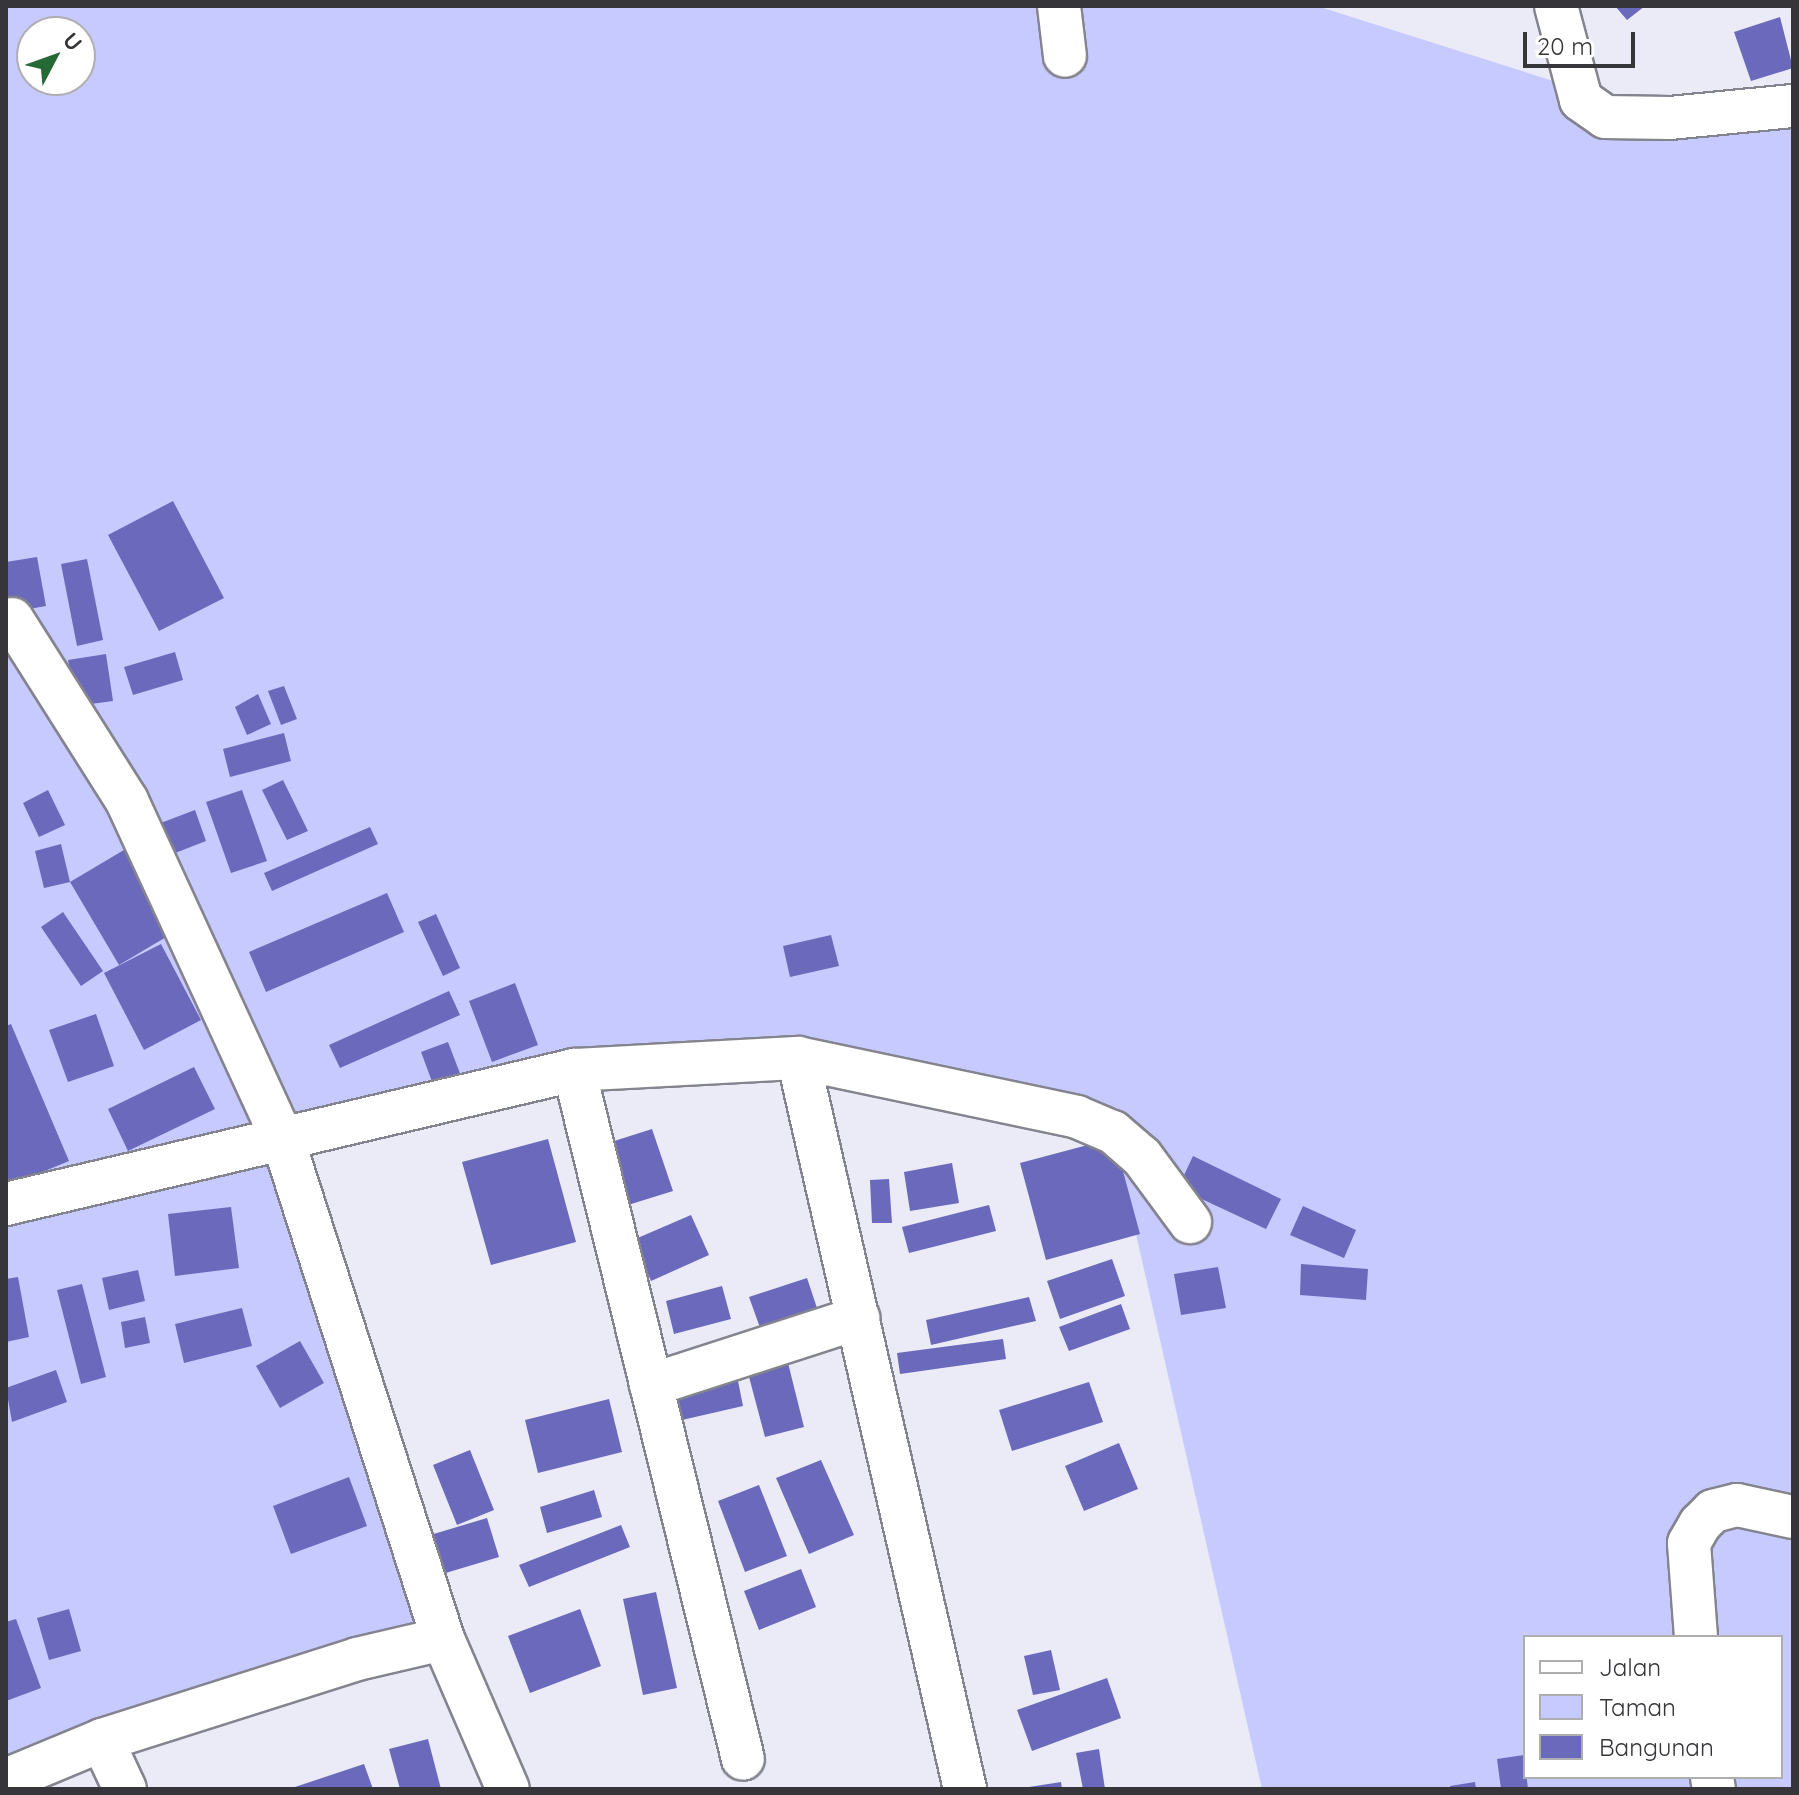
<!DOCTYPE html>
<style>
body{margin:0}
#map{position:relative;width:1799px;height:1795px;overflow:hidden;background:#eaebf7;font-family:Quicksand,sans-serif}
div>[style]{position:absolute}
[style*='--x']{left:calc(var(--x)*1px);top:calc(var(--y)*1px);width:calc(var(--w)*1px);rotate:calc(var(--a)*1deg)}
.green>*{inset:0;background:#c7caff}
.building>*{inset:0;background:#6a69bb}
.roads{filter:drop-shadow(2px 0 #84848f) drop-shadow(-2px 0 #84848f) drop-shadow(0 2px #84848f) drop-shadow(0 -2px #84848f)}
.minor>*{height:42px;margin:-21px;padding:0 21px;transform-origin:21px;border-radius:21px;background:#fff}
span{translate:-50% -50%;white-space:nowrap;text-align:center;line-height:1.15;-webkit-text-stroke:8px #fff;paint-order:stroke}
.frame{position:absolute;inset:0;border:8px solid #35353a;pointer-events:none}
.legend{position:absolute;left:1523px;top:1635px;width:260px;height:144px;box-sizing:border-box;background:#fff;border:2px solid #aeaeb0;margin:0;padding:10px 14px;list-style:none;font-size:24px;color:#35353a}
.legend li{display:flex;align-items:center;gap:16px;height:40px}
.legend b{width:40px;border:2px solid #aeaeb0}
.north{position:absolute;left:16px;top:16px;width:80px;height:80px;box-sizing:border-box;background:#fff;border:2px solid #aeaeb0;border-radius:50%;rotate:49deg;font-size:22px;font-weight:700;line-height:32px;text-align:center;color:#35353a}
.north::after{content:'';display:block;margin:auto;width:28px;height:36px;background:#256a35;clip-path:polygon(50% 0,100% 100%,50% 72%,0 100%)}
.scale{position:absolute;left:1523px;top:32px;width:112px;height:36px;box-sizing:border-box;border:4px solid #35353a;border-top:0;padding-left:10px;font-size:24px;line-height:28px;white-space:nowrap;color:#35353a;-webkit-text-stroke:6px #fff;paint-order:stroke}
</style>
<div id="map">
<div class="green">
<div style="clip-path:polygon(evenodd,6px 6px,1317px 6px,1670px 118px,1793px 94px,1793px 1789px,1262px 1789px,1113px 1133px,798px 1058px,574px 1070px,283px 1140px,451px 1651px,6px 1789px,6px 6px,32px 32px,80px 32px,80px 80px,32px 80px,32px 32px,6px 6px,1525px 1637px,1781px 1637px,1781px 1777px,1525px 1777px,1525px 1637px)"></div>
</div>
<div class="building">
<div style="clip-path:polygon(1615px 6px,1645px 6px,1627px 20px)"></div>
<div style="clip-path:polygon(1780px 17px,1793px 68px,1751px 81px,1734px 32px)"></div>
<div style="clip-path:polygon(173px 501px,224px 598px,159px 631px,108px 535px)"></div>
<div style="clip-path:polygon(37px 557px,46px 606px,6px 613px,6px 562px)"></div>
<div style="clip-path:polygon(87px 559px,103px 640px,77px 646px,61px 564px)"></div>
<div style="clip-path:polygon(175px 652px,183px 680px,133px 695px,124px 667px)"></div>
<div style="clip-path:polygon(106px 654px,113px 701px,76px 706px,68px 660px)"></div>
<div style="clip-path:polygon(284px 686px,297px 719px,281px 725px,268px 691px)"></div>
<div style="clip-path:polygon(258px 694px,271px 724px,247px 735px,235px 707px)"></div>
<div style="clip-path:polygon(284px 733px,291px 761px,230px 777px,223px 749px)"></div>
<div style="clip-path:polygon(283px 780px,308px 831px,287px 840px,262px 790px)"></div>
<div style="clip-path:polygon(48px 790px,65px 825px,39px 837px,23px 803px)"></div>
<div style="clip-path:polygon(242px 790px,267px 861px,231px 873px,206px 802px)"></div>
<div style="clip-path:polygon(195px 810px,206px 841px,170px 855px,158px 824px)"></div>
<div style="clip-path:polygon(370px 827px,378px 844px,272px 891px,264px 873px)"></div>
<div style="clip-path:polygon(61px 844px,70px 882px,44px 888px,35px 851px)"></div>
<div style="clip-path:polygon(129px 847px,178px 930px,119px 965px,70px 882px)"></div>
<div style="clip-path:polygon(387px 893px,404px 932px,266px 992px,249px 952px)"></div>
<div style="clip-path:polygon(63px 912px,103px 971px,81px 986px,41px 927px)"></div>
<div style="clip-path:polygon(436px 914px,460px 968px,443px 976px,418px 922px)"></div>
<div style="clip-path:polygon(831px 935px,839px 966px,790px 977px,783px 946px)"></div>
<div style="clip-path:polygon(161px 944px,201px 1020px,144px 1050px,104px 973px)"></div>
<div style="clip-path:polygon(515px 983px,538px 1045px,492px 1062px,469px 1001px)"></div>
<div style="clip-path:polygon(449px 991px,460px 1015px,340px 1068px,329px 1045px)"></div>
<div style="clip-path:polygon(96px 1014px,114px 1066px,68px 1082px,49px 1030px)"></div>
<div style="clip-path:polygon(11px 1024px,69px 1161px,6px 1187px,6px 1026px)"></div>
<div style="clip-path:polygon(448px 1042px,464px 1084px,437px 1095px,421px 1052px)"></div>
<div style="clip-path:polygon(194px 1067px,215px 1109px,128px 1151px,108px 1109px)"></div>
<div style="clip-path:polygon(652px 1129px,673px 1191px,628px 1205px,608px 1143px)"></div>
<div style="clip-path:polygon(1114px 1138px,1140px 1234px,1046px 1260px,1020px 1163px)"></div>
<div style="clip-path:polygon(548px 1139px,576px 1242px,491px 1265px,462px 1162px)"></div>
<div style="clip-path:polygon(1193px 1156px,1281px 1199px,1266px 1229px,1178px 1188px)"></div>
<div style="clip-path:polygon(952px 1163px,959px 1203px,910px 1211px,904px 1172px)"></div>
<div style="clip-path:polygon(889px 1179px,892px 1223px,872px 1223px,870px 1180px)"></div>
<div style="clip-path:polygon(989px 1205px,996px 1231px,909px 1253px,902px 1227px)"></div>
<div style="clip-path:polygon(1303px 1206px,1356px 1230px,1344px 1258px,1290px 1235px)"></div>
<div style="clip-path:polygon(231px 1207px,239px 1268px,175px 1276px,168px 1214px)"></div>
<div style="clip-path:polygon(691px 1215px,709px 1255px,651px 1281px,633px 1240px)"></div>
<div style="clip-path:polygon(1112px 1259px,1125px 1296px,1060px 1319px,1047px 1281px)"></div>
<div style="clip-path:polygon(1301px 1264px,1368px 1269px,1366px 1300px,1300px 1295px)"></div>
<div style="clip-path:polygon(1218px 1267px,1226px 1308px,1181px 1315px,1174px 1274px)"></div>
<div style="clip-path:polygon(138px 1270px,145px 1301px,109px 1310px,102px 1278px)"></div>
<div style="clip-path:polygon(18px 1277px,29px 1337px,6px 1342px,6px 1279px)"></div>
<div style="clip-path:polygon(807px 1278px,820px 1317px,763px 1336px,749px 1297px)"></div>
<div style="clip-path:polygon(82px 1284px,106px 1377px,81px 1384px,57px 1290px)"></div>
<div style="clip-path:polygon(722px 1286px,731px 1319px,674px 1334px,666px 1301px)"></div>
<div style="clip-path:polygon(1029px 1297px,1036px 1321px,931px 1345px,926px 1320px)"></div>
<div style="clip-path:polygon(1121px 1304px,1130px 1329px,1069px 1351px,1059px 1327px)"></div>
<div style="clip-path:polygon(242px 1308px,252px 1346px,184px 1363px,175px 1324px)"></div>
<div style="clip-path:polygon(145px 1317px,150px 1343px,125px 1348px,121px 1322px)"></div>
<div style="clip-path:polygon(1003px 1339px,1006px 1359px,900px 1374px,897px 1353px)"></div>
<div style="clip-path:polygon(300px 1341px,324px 1383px,280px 1408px,256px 1366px)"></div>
<div style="clip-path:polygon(788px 1363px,804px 1427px,765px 1437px,748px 1373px)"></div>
<div style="clip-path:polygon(56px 1370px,67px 1402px,12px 1422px,6px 1388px)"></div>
<div style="clip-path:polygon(738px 1381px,743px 1406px,682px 1420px,676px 1395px)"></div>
<div style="clip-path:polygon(1089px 1382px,1103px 1422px,1012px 1451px,999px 1410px)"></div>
<div style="clip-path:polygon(609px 1399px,622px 1452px,538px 1473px,525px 1420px)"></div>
<div style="clip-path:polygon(1119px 1443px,1138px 1489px,1084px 1511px,1065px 1466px)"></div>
<div style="clip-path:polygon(470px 1450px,494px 1510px,457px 1525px,433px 1465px)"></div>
<div style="clip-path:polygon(821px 1460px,854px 1535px,809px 1554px,776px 1478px)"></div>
<div style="clip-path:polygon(349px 1477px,367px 1526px,291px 1554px,273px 1506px)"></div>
<div style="clip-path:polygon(759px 1485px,787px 1556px,745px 1572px,718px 1501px)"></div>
<div style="clip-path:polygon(594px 1490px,602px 1517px,547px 1533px,540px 1507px)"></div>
<div style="clip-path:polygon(487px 1518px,499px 1557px,439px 1575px,427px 1536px)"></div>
<div style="clip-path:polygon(621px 1525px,630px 1547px,529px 1587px,519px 1565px)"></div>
<div style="clip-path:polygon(801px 1569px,816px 1607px,759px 1630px,744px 1591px)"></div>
<div style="clip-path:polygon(656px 1592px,677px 1688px,643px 1695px,623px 1599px)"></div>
<div style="clip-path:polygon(69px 1609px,81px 1651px,49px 1660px,37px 1618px)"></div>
<div style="clip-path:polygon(580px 1609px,601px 1666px,530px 1693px,508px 1636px)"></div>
<div style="clip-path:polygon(16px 1619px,41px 1688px,6px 1701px,6px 1622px)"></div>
<div style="clip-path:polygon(1051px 1650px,1060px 1690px,1033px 1695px,1024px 1656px)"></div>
<div style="clip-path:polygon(1107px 1678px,1121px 1718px,1032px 1751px,1017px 1710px)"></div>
<div style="clip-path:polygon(428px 1739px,441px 1789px,400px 1789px,389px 1749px)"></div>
<div style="clip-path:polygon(1099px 1749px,1105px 1789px,1083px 1789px,1076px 1753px)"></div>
<div style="clip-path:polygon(1524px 1755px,1528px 1789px,1501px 1789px,1497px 1759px)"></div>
<div style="clip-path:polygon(364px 1764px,373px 1789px,293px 1789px,292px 1788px)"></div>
<div style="clip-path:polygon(1061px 1782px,1062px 1789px,1029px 1789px,1029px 1787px)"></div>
<div style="clip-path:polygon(1475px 1782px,1476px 1789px,1450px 1789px,1450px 1786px)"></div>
</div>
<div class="roads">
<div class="minor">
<div style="--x:1059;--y:6;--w:50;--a:83.2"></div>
<div style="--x:1556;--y:6;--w:97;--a:75.1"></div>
<div style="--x:1581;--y:100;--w:29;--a:35"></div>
<div style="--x:1605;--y:117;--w:65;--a:0.9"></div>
<div style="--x:1670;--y:118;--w:124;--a:-5.6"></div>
<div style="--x:12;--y:619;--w:215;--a:57.7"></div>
<div style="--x:127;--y:801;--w:373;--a:65.3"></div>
<div style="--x:283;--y:1140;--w:524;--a:72.22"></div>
<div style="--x:798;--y:1058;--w:285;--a:11.9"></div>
<div style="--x:1077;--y:1117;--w:39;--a:23"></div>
<div style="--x:1113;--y:1132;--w:38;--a:41"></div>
<div style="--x:1142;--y:1157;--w:81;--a:53.6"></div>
<div style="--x:574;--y:1070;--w:709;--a:76.22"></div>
<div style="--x:6;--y:1204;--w:584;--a:-13.27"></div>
<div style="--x:574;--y:1070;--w:224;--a:-3.1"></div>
<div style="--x:798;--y:1058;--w:750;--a:77.13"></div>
<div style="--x:651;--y:1385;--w:218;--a:-17.9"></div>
<div style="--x:1696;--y:1637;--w:94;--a:-94.3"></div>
<div style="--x:1689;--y:1543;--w:22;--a:-60"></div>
<div style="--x:1700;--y:1524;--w:18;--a:-45"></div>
<div style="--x:1713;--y:1511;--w:25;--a:-14"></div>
<div style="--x:1737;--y:1505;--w:57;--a:12.1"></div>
<div style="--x:102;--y:1740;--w:54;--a:64.9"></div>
<div style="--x:1712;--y:1777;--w:12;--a:81"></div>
<div style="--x:6;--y:1780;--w:104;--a:-22.6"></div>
<div style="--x:102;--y:1740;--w:268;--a:-17.6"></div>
<div style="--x:357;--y:1659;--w:88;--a:-13.1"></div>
<div style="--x:443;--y:1639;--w:163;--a:66.6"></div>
</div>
</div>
<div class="frame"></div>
<ul class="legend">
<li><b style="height:10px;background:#fff"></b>Jalan</li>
<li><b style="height:22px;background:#c7caff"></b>Taman</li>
<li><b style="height:22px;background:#6a69bb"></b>Bangunan</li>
</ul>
<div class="north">U</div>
<div class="scale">20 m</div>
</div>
